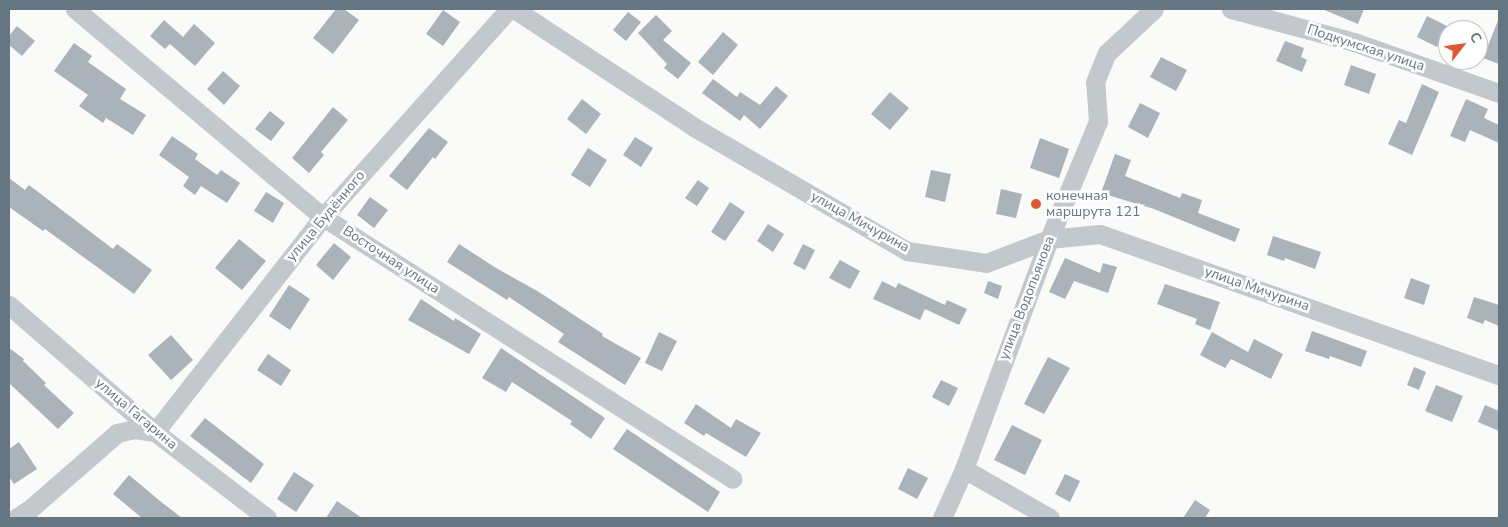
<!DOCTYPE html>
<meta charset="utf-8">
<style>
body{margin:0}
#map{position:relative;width:1508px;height:527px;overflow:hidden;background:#fafaf8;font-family:"Nunito Sans",sans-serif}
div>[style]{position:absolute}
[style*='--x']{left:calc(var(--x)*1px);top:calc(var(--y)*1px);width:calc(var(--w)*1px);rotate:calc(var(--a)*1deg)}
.building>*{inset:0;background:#aab3b9}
.street>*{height:19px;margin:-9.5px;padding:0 9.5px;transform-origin:9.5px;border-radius:9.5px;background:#c3c8cc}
.dots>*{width:14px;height:14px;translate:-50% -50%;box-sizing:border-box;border:2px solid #fff;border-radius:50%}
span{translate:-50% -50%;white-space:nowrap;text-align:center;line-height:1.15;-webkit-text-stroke:5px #fff;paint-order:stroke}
.street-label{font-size:14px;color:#657683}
.poi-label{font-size:14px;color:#657683}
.left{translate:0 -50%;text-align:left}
.frame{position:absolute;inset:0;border:10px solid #657683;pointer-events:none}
.north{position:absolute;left:1438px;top:20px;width:50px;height:50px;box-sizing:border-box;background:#fff;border:1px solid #c1c8cd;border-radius:50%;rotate:60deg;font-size:14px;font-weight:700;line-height:20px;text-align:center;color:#657683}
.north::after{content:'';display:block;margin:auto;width:18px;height:22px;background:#e4572e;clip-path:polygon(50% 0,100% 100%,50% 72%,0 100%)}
</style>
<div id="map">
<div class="building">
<div style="clip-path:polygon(336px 9px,344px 9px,359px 20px,333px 54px,313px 38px)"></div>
<div style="clip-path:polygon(1322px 9px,1364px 9px,1358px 24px)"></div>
<div style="clip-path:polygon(443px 10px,460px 22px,443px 46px,426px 34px)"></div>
<div style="clip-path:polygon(628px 12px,641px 22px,626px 41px,613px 30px)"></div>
<div style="clip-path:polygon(656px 15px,672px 31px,663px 40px,691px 63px,678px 79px,664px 68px,667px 64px,638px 33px)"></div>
<div style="clip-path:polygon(1427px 16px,1447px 26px,1437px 47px,1417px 37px)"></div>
<div style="clip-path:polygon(1499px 18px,1499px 64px,1483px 58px)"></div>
<div style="clip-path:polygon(164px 20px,183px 37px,194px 24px,215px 43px,195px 66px,170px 44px,165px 49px,150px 36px)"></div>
<div style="clip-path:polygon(17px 26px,35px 41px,22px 56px,9px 45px,9px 36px)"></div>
<div style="clip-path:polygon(723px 32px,738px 45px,713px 75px,698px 62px)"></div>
<div style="clip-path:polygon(1285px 41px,1304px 48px,1301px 57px,1307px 60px,1302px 72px,1276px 61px)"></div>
<div style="clip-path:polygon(74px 43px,92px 56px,88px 62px,126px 89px,120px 99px,146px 115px,133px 135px,106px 118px,103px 123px,79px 106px,88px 95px,54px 71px)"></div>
<div style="clip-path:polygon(1161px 57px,1187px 70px,1176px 91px,1150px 77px)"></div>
<div style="clip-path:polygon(1351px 65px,1376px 74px,1369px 94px,1344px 85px)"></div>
<div style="clip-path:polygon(223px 71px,240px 86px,224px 105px,207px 89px)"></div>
<div style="clip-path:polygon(713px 79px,737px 97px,740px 92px,760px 105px,776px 86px,788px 96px,760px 129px,744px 115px,740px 121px,702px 93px)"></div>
<div style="clip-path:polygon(1422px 84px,1439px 92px,1412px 155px,1388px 144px,1399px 120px,1406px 123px)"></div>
<div style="clip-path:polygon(890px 92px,909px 108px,890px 130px,871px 114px)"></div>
<div style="clip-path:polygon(582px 99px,601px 114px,586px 134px,567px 119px)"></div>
<div style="clip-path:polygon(1466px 99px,1488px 109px,1484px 118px,1499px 125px,1499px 143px,1470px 130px,1465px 142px,1450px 136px)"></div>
<div style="clip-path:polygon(1140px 103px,1160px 113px,1148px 138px,1128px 127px)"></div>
<div style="clip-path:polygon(333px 107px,348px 120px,321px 152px,324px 155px,309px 173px,292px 158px)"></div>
<div style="clip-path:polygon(270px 111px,285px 123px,271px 141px,255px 129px)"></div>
<div style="clip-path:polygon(429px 128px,448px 142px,435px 159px,433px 157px,407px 190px,389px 176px)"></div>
<div style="clip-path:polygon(172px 136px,198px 154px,195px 159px,217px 175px,221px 170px,240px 183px,227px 203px,201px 186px,195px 195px,183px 186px,189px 177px,159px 155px)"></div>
<div style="clip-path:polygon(635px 137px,653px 148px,641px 167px,623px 155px)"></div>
<div style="clip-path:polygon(1040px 138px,1069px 149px,1059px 178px,1030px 168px)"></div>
<div style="clip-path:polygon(588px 148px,607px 160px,590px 187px,571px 175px)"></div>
<div style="clip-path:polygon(1115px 154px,1131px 160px,1125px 176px,1180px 198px,1182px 193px,1202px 200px,1198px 213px,1240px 229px,1235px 242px,1154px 209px,1101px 193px)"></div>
<div style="clip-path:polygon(931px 170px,951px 174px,945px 202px,925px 197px)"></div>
<div style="clip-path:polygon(9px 178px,25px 190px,29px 185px,113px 249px,117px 244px,152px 270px,134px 294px,45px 229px,43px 231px,9px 207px)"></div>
<div style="clip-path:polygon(698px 180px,709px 188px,697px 206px,685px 198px)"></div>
<div style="clip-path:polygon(1001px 189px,1022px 194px,1016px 218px,996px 214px)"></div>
<div style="clip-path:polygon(266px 192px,284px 203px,273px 223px,254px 211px)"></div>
<div style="clip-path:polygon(370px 197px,388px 210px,374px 228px,357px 215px)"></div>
<div style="clip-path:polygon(730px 202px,745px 212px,725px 241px,711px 232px)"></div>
<div style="clip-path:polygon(768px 224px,784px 234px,773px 252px,757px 241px)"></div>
<div style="clip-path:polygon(1273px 236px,1321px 252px,1315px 269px,1285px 258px,1284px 261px,1267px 255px)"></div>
<div style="clip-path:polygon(239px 239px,266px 261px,242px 290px,215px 268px)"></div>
<div style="clip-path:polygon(334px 243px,351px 257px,333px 280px,316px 265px)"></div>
<div style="clip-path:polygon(459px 244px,496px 268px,539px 292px,603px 334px,602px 336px,641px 358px,625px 385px,558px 342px,564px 334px,509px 297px,507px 300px,447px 262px)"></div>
<div style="clip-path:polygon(803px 244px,815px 250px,805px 270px,793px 264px)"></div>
<div style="clip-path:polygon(1065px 258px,1100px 273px,1103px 263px,1117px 267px,1108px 293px,1074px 281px,1065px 299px,1049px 292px)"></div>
<div style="clip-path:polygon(840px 260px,860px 271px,850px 289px,829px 278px)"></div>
<div style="clip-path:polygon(1411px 278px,1430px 285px,1424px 305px,1404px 298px)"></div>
<div style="clip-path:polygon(882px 281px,896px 288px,898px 283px,945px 305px,947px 300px,967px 309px,959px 325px,925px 309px,920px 320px,873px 299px)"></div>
<div style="clip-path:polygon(988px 281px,1002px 286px,998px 299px,984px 293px)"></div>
<div style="clip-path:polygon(1165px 284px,1220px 302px,1210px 330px,1195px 324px,1197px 319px,1157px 304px)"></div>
<div style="clip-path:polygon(289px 285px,310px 299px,290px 330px,269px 316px)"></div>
<div style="clip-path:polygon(1474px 297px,1499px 305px,1499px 326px,1485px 320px,1483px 324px,1467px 318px)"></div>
<div style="clip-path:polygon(421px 299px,454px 321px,455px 318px,481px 334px,469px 354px,408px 320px)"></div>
<div style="clip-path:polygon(1312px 331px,1367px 351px,1361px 367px,1330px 356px,1329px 359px,1305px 351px)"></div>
<div style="clip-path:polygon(659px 332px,677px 341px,662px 371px,645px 363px)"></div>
<div style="clip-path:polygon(1212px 332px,1248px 352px,1254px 339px,1283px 354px,1271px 379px,1231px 359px,1225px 368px,1200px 355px)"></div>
<div style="clip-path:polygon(171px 335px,193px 360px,171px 380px,148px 355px)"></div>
<div style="clip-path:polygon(9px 348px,24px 359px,23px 361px,46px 383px,44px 385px,74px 413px,58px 429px,9px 383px)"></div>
<div style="clip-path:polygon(501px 348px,605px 418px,591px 439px,570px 424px,572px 421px,512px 382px,506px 392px,482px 378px)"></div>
<div style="clip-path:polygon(268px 354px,291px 370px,281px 386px,257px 370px)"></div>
<div style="clip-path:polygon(1048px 357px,1070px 368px,1044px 414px,1024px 404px)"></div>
<div style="clip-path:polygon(1414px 367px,1426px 372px,1419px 390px,1407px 385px)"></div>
<div style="clip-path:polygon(941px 380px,958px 388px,949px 406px,932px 397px)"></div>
<div style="clip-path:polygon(1436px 385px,1463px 396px,1452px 422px,1425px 411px)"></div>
<div style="clip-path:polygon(696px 404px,731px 428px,736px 419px,761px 433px,746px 457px,706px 433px,704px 436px,684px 423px)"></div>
<div style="clip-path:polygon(1485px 405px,1499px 411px,1499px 431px,1478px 422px)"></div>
<div style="clip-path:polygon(205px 418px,264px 464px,251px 483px,190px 436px)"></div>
<div style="clip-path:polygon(1012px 425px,1042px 440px,1025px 475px,994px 460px)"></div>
<div style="clip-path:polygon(627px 429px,720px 492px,708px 512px,613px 449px)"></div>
<div style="clip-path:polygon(19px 442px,37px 469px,14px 484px,9px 477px,9px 449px)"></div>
<div style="clip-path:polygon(908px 468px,928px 478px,917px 499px,898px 489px)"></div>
<div style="clip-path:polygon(294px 472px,314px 485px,296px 512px,277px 499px)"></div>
<div style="clip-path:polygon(1065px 474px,1080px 481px,1070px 502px,1055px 494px)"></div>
<div style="clip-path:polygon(129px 475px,160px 501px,182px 518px,142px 518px,113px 494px)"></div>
<div style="clip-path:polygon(1195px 500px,1210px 510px,1205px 518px,1183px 518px)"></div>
<div style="clip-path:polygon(337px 501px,362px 518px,326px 518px)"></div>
</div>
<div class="street">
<div style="--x:75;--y:9;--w:324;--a:40"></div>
<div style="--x:323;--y:217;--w:486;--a:32.6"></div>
<div style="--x:514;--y:9;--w:215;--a:33.2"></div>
<div style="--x:694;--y:127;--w:246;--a:30.2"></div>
<div style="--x:907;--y:251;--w:80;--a:8.6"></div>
<div style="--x:986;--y:263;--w:67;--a:-20.9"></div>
<div style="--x:1049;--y:239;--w:51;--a:-5.6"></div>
<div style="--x:1100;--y:234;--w:423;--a:19.5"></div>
<div style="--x:1231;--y:9;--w:127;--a:15"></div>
<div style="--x:1354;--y:42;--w:154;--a:19.4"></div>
<div style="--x:9;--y:305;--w:194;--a:41"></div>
<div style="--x:155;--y:432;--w:141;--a:37.5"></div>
<div style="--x:964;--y:469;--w:99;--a:29.7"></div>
<div style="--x:16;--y:518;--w:17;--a:-33"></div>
<div style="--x:30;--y:509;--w:116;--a:-41.1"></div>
<div style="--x:117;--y:433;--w:18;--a:-13"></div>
<div style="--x:135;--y:429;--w:20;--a:9"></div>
<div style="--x:155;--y:432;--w:273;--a:-52"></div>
<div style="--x:323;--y:217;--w:279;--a:-48.2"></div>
<div style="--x:942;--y:518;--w:54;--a:-65.8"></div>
<div style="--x:964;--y:469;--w:245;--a:-69.7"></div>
<div style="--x:1049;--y:239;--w:128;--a:-67.4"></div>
<div style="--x:1098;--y:121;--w:39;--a:-94"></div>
<div style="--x:1095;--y:82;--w:31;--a:-68"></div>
<div style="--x:1107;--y:53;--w:64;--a:-43.1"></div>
</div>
<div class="dots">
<div style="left:1036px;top:204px;background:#e4572e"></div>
</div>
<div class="street-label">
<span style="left:1366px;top:48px;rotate:18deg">Подкумская улица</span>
<span style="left:326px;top:216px;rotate:-50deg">улица Будённого</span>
<span style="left:860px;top:222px;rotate:29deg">улица Мичурина</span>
<span style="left:391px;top:260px;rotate:33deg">Восточная улица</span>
<span style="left:1257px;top:289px;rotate:19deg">улица Мичурина</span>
<span style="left:1027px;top:298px;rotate:-69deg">улица Водопьянова</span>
<span style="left:136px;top:414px;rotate:40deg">улица Гагарина</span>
</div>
<div class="poi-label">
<span class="left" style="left:1046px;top:204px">конечная<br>маршрута 121</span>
</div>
<div class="frame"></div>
<div class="north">С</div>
</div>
